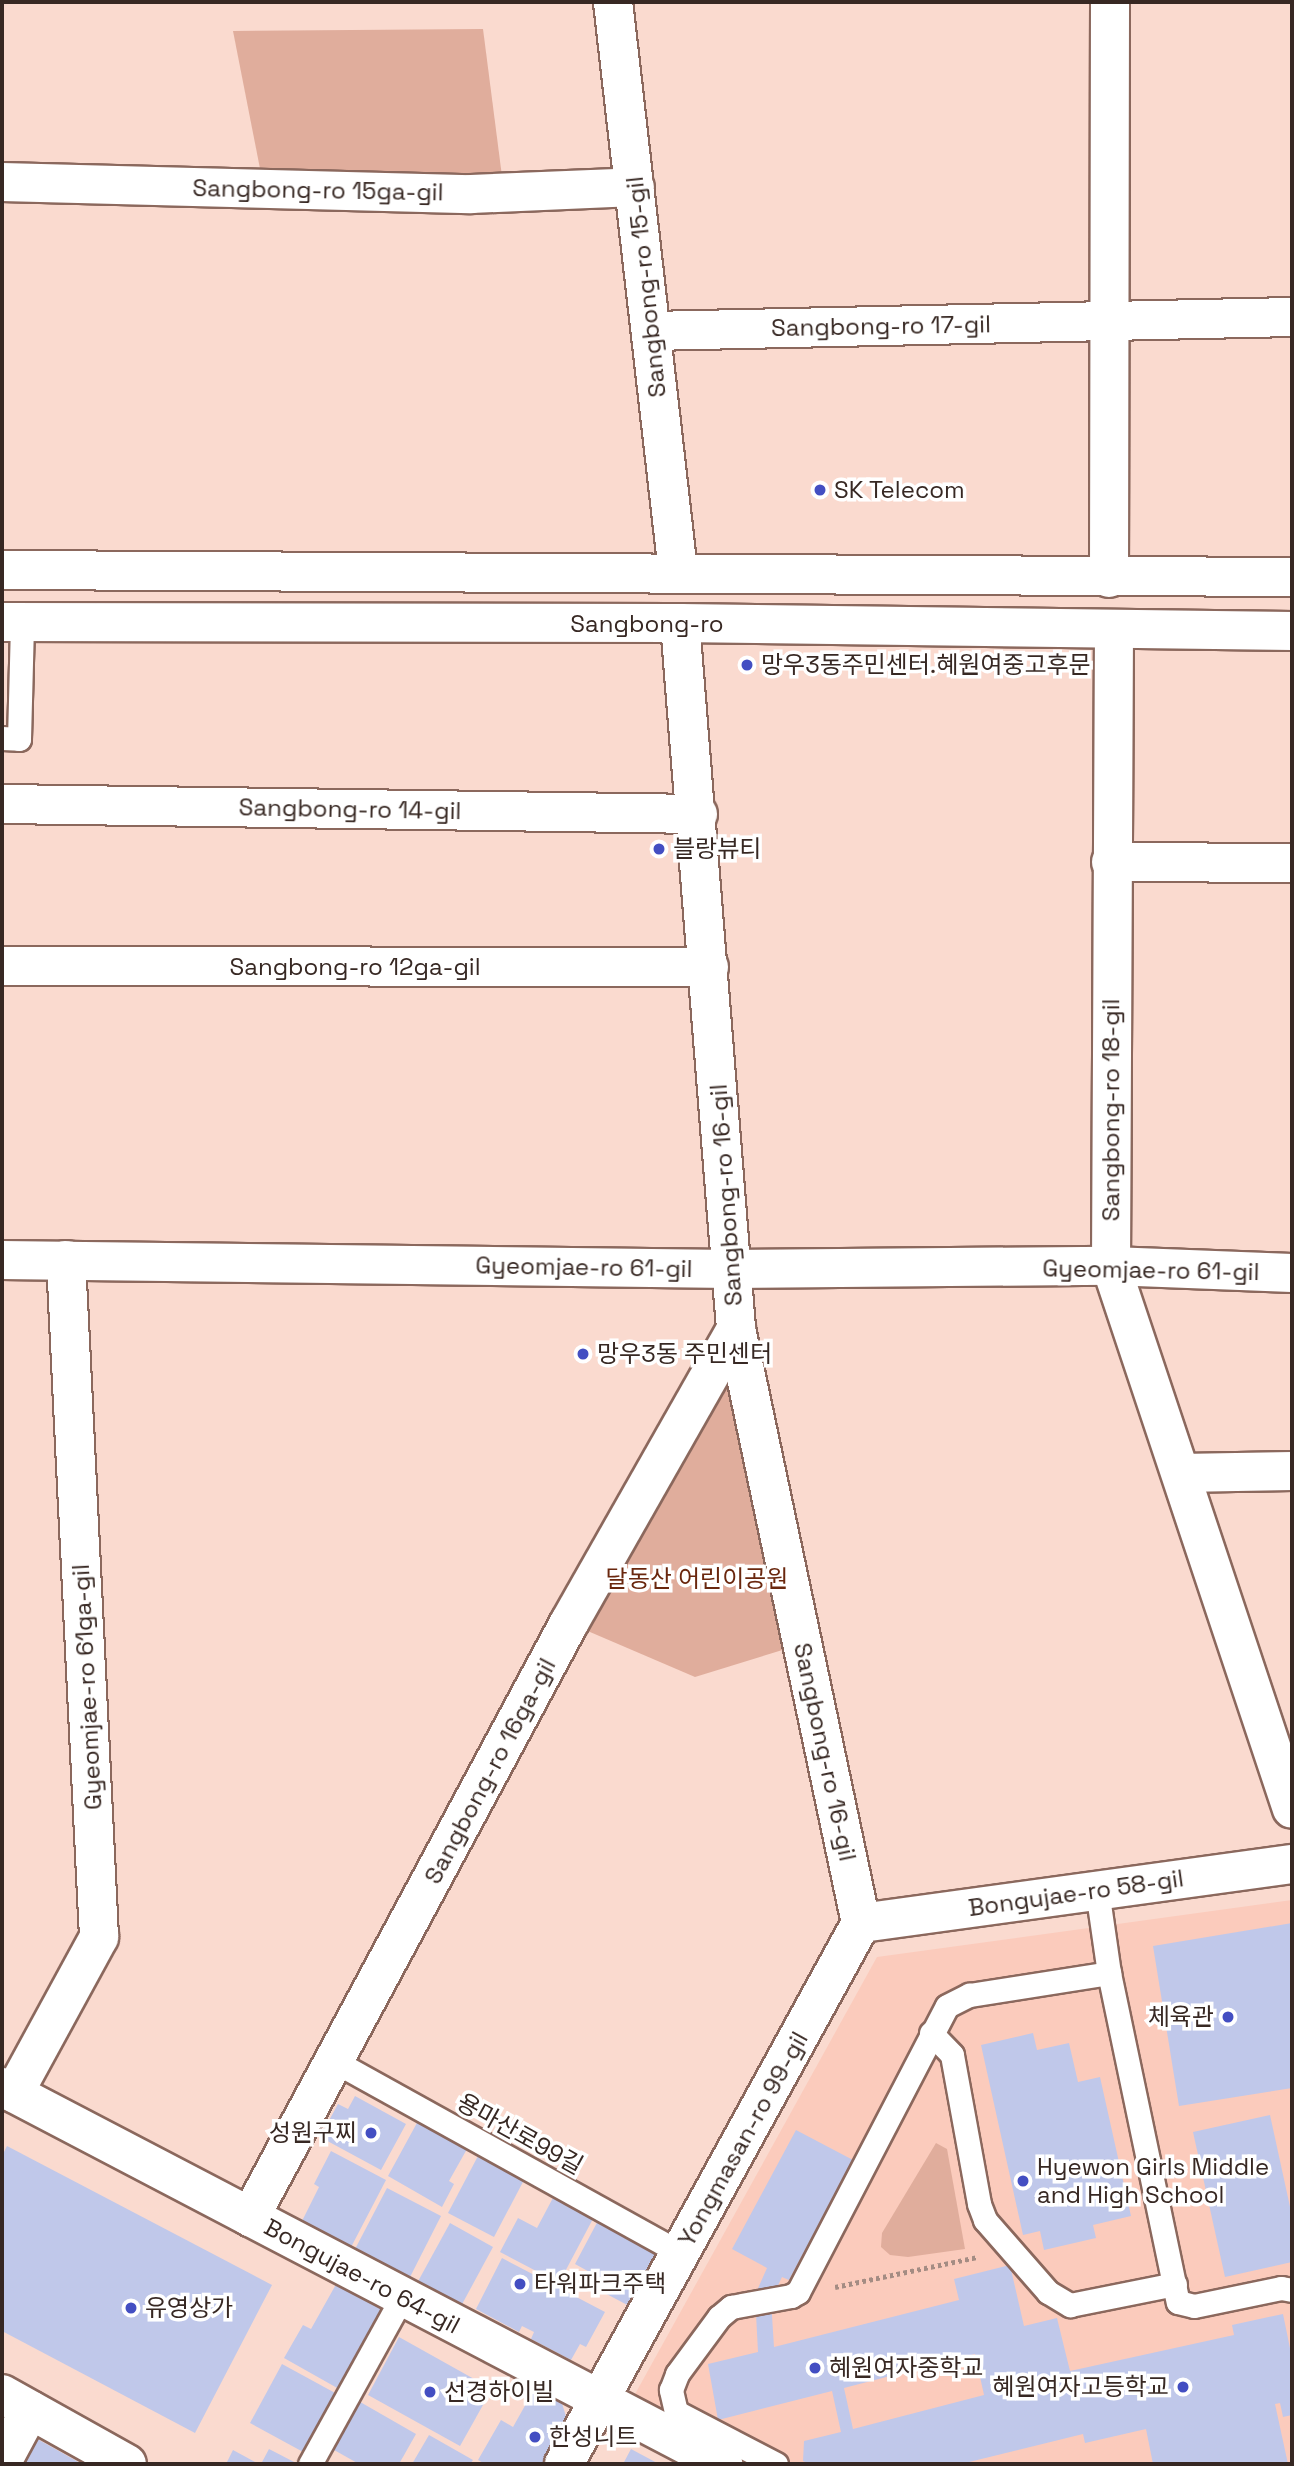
<!DOCTYPE html>
<meta charset="utf-8">
<style>
body{margin:0}
#map{position:relative;width:1294px;height:2466px;overflow:hidden;background:#fadacf;font-family:"Space Grotesk","Noto Sans KR",sans-serif}
div>[style]{position:absolute}
[style*='--x']{left:calc(var(--x)*1px);top:calc(var(--y)*1px);width:calc(var(--w)*1px);rotate:calc(var(--a)*1deg)}
.built>*{inset:0;background:#fbcbbc}
.green>*{inset:0;background:#e0ad9c}
.building>*{inset:0;background:#c0c8ea}
.path>*{height:4.5px;margin-top:-2.25px;transform-origin:0;background:repeating-linear-gradient(90deg,#a48c83 0 3.5px,transparent 0 7px)}
.roads{filter:drop-shadow(2px 0 #8b685d) drop-shadow(-2px 0 #8b685d) drop-shadow(0 2px #8b685d) drop-shadow(0 -2px #8b685d)}
.lane>*{height:23px;margin:-11.5px;padding:0 11.5px;transform-origin:11.5px;border-radius:11.5px;background:#fff}
.street>*{height:38px;margin:-19px;padding:0 19px;transform-origin:19px;border-radius:19px;background:#fff}
.secondary>*{height:38px;margin:-19px;padding:0 19px;transform-origin:19px;border-radius:19px;background:#fff}
.dots>*{width:19px;height:19px;translate:-50% -50%;box-sizing:border-box;border:4px solid #fff;border-radius:50%}
span{translate:-50% -50%;white-space:nowrap;text-align:center;line-height:1.15;-webkit-text-stroke:7px #fff;paint-order:stroke}
.street-label{font-size:24px;color:#372823}
.poi-label{font-size:24px;color:#372823}
.left{translate:0 -50%;text-align:left}
.right{translate:-100% -50%;text-align:right}
.park-label{font-size:24px;color:#6a270e}
.frame{position:absolute;inset:0;border:4px solid #372823;pointer-events:none}
</style>
<div id="map">
<div class="built">
<div style="clip-path:polygon(1292px 1900px,1292px 2464px,744px 2464px,629px 2405px,877px 1957px)"></div>
</div>
<div class="green">
<div style="clip-path:polygon(483px 29px,504px 192px,264px 189px,233px 31px)"></div>
<div style="clip-path:polygon(736px 1329px,802px 1644px,695px 1677px,569px 1623px)"></div>
<div style="clip-path:polygon(936px 2143px,947px 2149px,965px 2249px,908px 2257px,890px 2255px,881px 2247px,882px 2233px)"></div>
</div>
<div class="building">
<div style="clip-path:polygon(1292px 1923px,1292px 2088px,1179px 2106px,1153px 1946px)"></div>
<div style="clip-path:polygon(1033px 2033px,1037px 2050px,1069px 2043px,1078px 2082px,1100px 2077px,1131px 2216px,1093px 2225px,1096px 2238px,1044px 2250px,1040px 2231px,1023px 2235px,981px 2045px)"></div>
<div style="clip-path:polygon(355px 2096px,406px 2124px,381px 2170px,320px 2137px,338px 2104px,348px 2109px)"></div>
<div style="clip-path:polygon(1270px 2115px,1292px 2216px,1292px 2262px,1225px 2277px,1193px 2132px)"></div>
<div style="clip-path:polygon(418px 2121px,467px 2149px,449px 2181px,454px 2184px,442px 2207px,388px 2176px)"></div>
<div style="clip-path:polygon(evenodd,796px 2130px,853px 2160px,789px 2280px,782px 2277px,771px 2300px,774px 2347px,959px 2300px,954px 2279px,1010px 2265px,1024px 2326px,1057px 2318px,1070px 2371px,1234px 2335px,1232px 2325px,1283px 2314px,1292px 2358px,1292px 2415px,1283px 2417px,1280px 2403px,1275px 2404px,1288px 2464px,1153px 2464px,1146px 2429px,1085px 2443px,1083px 2434px,961px 2464px,810px 2464px,803px 2461px,804px 2441px,841px 2432px,832px 2391px,718px 2420px,708px 2364px,758px 2352px,755px 2295px,767px 2268px,732px 2249px,796px 2130px,975px 2354px,984px 2395px,853px 2429px,844px 2388px,975px 2354px)"></div>
<div style="clip-path:polygon(7px 2146px,272px 2285px,195px 2433px,2px 2331px,2px 2156px)"></div>
<div style="clip-path:polygon(331px 2151px,386px 2180px,348px 2253px,299px 2227px,319px 2187px,314px 2184px)"></div>
<div style="clip-path:polygon(478px 2156px,524px 2180px,494px 2237px,448px 2213px)"></div>
<div style="clip-path:polygon(387px 2188px,441px 2216px,408px 2281px,353px 2253px)"></div>
<div style="clip-path:polygon(555px 2194px,595px 2215px,559px 2283px,500px 2252px,518px 2218px,537px 2228px)"></div>
<div style="clip-path:polygon(600px 2217px,663px 2252px,633px 2308px,599px 2290px,604px 2280px,575px 2264px)"></div>
<div style="clip-path:polygon(450px 2223px,493px 2247px,460px 2308px,416px 2285px)"></div>
<div style="clip-path:polygon(502px 2258px,605px 2312px,586px 2347px,580px 2344px,571px 2360px,531px 2339px,534px 2332px,522px 2326px,519px 2332px,476px 2309px)"></div>
<div style="clip-path:polygon(339px 2279px,386px 2305px,339px 2389px,284px 2358px,303px 2325px,311px 2329px)"></div>
<div style="clip-path:polygon(399px 2337px,492px 2389px,460px 2446px,368px 2395px)"></div>
<div style="clip-path:polygon(282px 2364px,337px 2394px,305px 2453px,250px 2423px)"></div>
<div style="clip-path:polygon(536px 2386px,561px 2400px,571px 2433px,553px 2464px,485px 2464px,478px 2460px,501px 2420px,513px 2427px)"></div>
<div style="clip-path:polygon(355px 2399px,416px 2434px,399px 2464px,359px 2464px,327px 2446px)"></div>
<div style="clip-path:polygon(429px 2435px,473px 2460px,470px 2464px,412px 2464px)"></div>
<div style="clip-path:polygon(32px 2436px,82px 2464px,16px 2464px)"></div>
<div style="clip-path:polygon(269px 2449px,298px 2464px,261px 2464px)"></div>
<div style="clip-path:polygon(631px 2449px,659px 2464px,623px 2464px)"></div>
<div style="clip-path:polygon(233px 2450px,259px 2464px,226px 2464px)"></div>
</div>
<div class="path">
<div style="--x:835;--y:2287;--w:145;--a:-11.9"></div>
</div>
<div class="roads">
<div class="lane">
<div style="--x:2;--y:738;--w:17;--a:3"></div>
<div style="--x:19;--y:739;--w:117;--a:-88.5"></div>
<div style="--x:1097;--y:1890;--w:84;--a:81.8"></div>
<div style="--x:1109;--y:1973;--w:336;--a:78.2"></div>
<div style="--x:1178;--y:2302;--w:16;--a:14"></div>
<div style="--x:1194;--y:2306;--w:89;--a:-11.7"></div>
<div style="--x:1281;--y:2288;--w:11;--a:10"></div>
<div style="--x:931;--y:2033;--w:30;--a:46"></div>
<div style="--x:952;--y:2055;--w:151;--a:79.7"></div>
<div style="--x:979;--y:2204;--w:17;--a:69"></div>
<div style="--x:985;--y:2220;--w:96;--a:48.8"></div>
<div style="--x:1048;--y:2292;--w:26;--a:31"></div>
<div style="--x:1070;--y:2305;--w:107;--a:-11.3"></div>
<div style="--x:334;--y:2061;--w:397;--a:29"></div>
<div style="--x:310;--y:2464;--w:191;--a:-61.1"></div>
<div style="--x:776;--y:2464;--w:113;--a:-152.5"></div>
<div style="--x:676;--y:2412;--w:23;--a:-103"></div>
<div style="--x:671;--y:2390;--w:17;--a:-69"></div>
<div style="--x:677;--y:2374;--w:71;--a:-53.6"></div>
<div style="--x:719;--y:2317;--w:16;--a:-40"></div>
<div style="--x:731;--y:2307;--w:61;--a:-10.4"></div>
<div style="--x:791;--y:2296;--w:8;--a:-30"></div>
<div style="--x:798;--y:2292;--w:322;--a:-62.5"></div>
<div style="--x:947;--y:2006;--w:25;--a:-27"></div>
<div style="--x:969;--y:1995;--w:142;--a:-8.9"></div>
</div>
<div class="street">
<div style="--x:613;--y:2;--w:574;--a:83.49"></div>
<div style="--x:2;--y:182;--w:469;--a:1.5"></div>
<div style="--x:471;--y:194;--w:164;--a:-2.4"></div>
<div style="--x:651;--y:331;--w:641;--a:-1.25"></div>
<div style="--x:1109;--y:578;--w:576;--a:-89.9"></div>
<div style="--x:680;--y:623;--w:708;--a:85.46"></div>
<div style="--x:736;--y:1329;--w:607;--a:78.12"></div>
<div style="--x:1114;--y:630;--w:636;--a:90.27"></div>
<div style="--x:1111;--y:1266;--w:572;--a:71.57"></div>
<div style="--x:2;--y:804;--w:696;--a:0.82"></div>
<div style="--x:1111;--y:862;--w:181;--a:0.3"></div>
<div style="--x:2;--y:966;--w:707;--a:0.08"></div>
<div style="--x:2;--y:1260;--w:729;--a:0.71"></div>
<div style="--x:731;--y:1269;--w:380;--a:-0.5"></div>
<div style="--x:1111;--y:1266;--w:181;--a:2.2"></div>
<div style="--x:1181;--y:1473;--w:111;--a:-1"></div>
<div style="--x:861;--y:1923;--w:435;--a:-7.8"></div>
<div style="--x:2;--y:2087;--w:814;--a:27.6"></div>
<div style="--x:14;--y:2093;--w:178;--a:-61.4"></div>
<div style="--x:99;--y:1937;--w:678;--a:-92.79"></div>
<div style="--x:250;--y:2217;--w:674;--a:-61.76"></div>
<div style="--x:569;--y:1623;--w:338;--a:-60.4"></div>
<div style="--x:2;--y:2394;--w:143;--a:29.2"></div>
<div style="--x:2;--y:2462;--w:59;--a:-61.7"></div>
<div style="--x:564;--y:2464;--w:617;--a:-61.23"></div>
</div>
<div class="secondary">
<div style="--x:2;--y:570;--w:1290;--a:0.31"></div>
<div style="--x:2;--y:622;--w:678;--a:0.08"></div>
<div style="--x:680;--y:623;--w:612;--a:0.75"></div>
</div>
</div>
<div class="dots">
<div style="left:820px;top:490px;background:#434ec2"></div>
<div style="left:747px;top:665px;background:#434ec2"></div>
<div style="left:659px;top:849px;background:#434ec2"></div>
<div style="left:583px;top:1354px;background:#434ec2"></div>
<div style="left:1228px;top:2017px;background:#434ec2"></div>
<div style="left:371px;top:2133px;background:#434ec2"></div>
<div style="left:1023px;top:2181px;background:#434ec2"></div>
<div style="left:520px;top:2284px;background:#434ec2"></div>
<div style="left:131px;top:2308px;background:#434ec2"></div>
<div style="left:815px;top:2368px;background:#434ec2"></div>
<div style="left:1183px;top:2387px;background:#434ec2"></div>
<div style="left:430px;top:2392px;background:#434ec2"></div>
<div style="left:535px;top:2437px;background:#434ec2"></div>
</div>
<div class="street-label">
<span style="left:318px;top:190px;rotate:1deg">Sangbong-ro 15ga-gil</span>
<span style="left:646px;top:287px;rotate:-96deg">Sangbong-ro 15-gil</span>
<span style="left:881px;top:326px;rotate:-1deg">Sangbong-ro 17-gil</span>
<span style="left:647px;top:624px">Sangbong-ro</span>
<span style="left:350px;top:809px;rotate:1deg">Sangbong-ro 14-gil</span>
<span style="left:355px;top:967px">Sangbong-ro 12ga-gil</span>
<span style="left:1111px;top:1110px;rotate:-90deg">Sangbong-ro 18-gil</span>
<span style="left:726px;top:1195px;rotate:-94deg">Sangbong-ro 16-gil</span>
<span style="left:584px;top:1267px;rotate:1deg">Gyeomjae-ro 61-gil</span>
<span style="left:1151px;top:1270px;rotate:1deg">Gyeomjae-ro 61-gil</span>
<span style="left:87px;top:1687px;rotate:-93deg">Gyeomjae-ro 61ga-gil</span>
<span style="left:825px;top:1752px;rotate:78deg">Sangbong-ro 16-gil</span>
<span style="left:490px;top:1771px;rotate:-62deg">Sangbong-ro 16ga-gil</span>
<span style="left:1076px;top:1893px;rotate:-8deg">Bongujae-ro 58-gil</span>
<span style="left:520px;top:2134px;rotate:29deg">용마산로99길</span>
<span style="left:743px;top:2139px;rotate:-61deg">Yongmasan-ro 99-gil</span>
<span style="left:362px;top:2276px;rotate:28deg">Bongujae-ro 64-gil</span>
</div>
<div class="poi-label">
<span class="left" style="left:834px;top:490px">SK Telecom</span>
<span class="left" style="left:761px;top:665px">망우3동주민센터.혜원여중고후문</span>
<span class="left" style="left:673px;top:849px">블랑뷰티</span>
<span class="left" style="left:597px;top:1354px">망우3동 주민센터</span>
<span class="right" style="left:1214px;top:2017px">체육관</span>
<span class="right" style="left:357px;top:2133px">성원구찌</span>
<span class="left" style="left:1037px;top:2181px">Hyewon Girls Middle<br>and High School</span>
<span class="left" style="left:534px;top:2284px">타워파크주택</span>
<span class="left" style="left:145px;top:2308px">유영상가</span>
<span class="left" style="left:829px;top:2368px">혜원여자중학교</span>
<span class="right" style="left:1169px;top:2387px">혜원여자고등학교</span>
<span class="left" style="left:444px;top:2392px">선경하이빌</span>
<span class="left" style="left:549px;top:2437px">한성니트</span>
</div>
<div class="park-label">
<span style="left:697px;top:1579px">달동산 어린이공원</span>
</div>
<div class="frame"></div>
</div>
